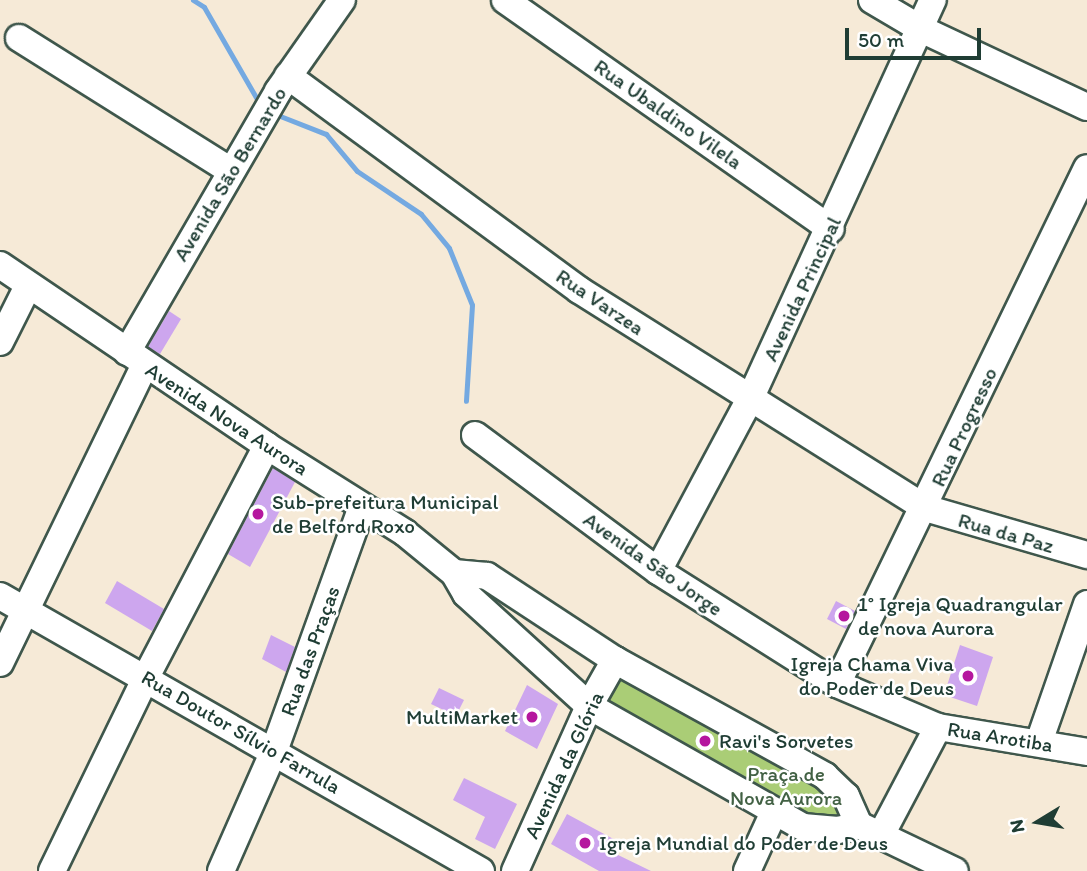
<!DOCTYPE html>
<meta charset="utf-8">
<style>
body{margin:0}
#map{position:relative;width:1087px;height:871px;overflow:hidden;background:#f6ead7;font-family:Itim,sans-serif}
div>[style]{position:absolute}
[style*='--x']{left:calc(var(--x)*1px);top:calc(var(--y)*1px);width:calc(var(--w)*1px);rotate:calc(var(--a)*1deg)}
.green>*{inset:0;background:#aacd76}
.stream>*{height:5px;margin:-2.5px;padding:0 2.5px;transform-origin:2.5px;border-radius:2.5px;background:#74a9e1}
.building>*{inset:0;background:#cda6ee}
.roads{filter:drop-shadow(2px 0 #3f574c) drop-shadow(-2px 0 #3f574c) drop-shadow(0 2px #3f574c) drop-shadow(0 -2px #3f574c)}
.minor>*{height:26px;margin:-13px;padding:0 13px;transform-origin:13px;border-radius:13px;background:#fff}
.dots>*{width:19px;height:19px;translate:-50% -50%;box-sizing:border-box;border:4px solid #fff;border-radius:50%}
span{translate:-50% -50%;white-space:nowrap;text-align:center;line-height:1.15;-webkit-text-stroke:5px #fff;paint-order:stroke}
.street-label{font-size:21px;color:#1f3d34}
.poi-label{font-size:21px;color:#1f3d34}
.left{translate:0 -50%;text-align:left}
.right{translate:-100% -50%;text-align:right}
.park-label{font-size:21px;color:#426144}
.north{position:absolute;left:1003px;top:787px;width:70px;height:70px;-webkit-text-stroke:5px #fff;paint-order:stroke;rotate:259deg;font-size:19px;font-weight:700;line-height:28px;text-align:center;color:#1f3d34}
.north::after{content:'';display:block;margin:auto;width:24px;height:32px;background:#1f3d34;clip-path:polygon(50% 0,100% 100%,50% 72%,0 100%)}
.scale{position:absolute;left:845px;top:28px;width:136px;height:32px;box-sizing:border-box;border:4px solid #1f3d34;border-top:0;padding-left:9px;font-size:21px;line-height:24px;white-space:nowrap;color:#1f3d34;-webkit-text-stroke:5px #fff;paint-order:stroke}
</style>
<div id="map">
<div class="green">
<div style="clip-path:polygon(615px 660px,809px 767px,859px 825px,838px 830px,589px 706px)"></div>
</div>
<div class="stream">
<div style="--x:193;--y:0;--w:13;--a:32"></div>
<div style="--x:204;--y:7;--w:114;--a:60.1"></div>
<div style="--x:275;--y:114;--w:55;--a:21.4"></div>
<div style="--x:326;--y:134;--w:48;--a:50"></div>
<div style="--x:357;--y:171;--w:77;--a:33.9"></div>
<div style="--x:421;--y:214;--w:44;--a:50.5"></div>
<div style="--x:449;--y:248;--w:61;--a:68"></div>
<div style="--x:472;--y:305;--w:96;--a:93.6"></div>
</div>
<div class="building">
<div style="clip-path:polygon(169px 311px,181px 319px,160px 354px,148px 347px)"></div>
<div style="clip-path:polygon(273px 468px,295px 482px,250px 567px,228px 554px)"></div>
<div style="clip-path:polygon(117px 581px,164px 609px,152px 631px,105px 603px)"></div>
<div style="clip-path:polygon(836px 601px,855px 611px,846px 629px,827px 619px)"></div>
<div style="clip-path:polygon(271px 635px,295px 647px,286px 672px,262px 659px)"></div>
<div style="clip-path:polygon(960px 645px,993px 657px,977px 706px,944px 695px)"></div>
<div style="clip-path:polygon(527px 685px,558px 704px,537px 749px,505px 731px)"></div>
<div style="clip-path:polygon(439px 688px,464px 700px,456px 716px,431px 704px)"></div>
<div style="clip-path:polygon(464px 778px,517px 804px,495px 849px,475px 839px,485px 817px,453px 800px)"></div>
<div style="clip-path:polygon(567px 814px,619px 842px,614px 853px,651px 871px,599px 871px,551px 844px)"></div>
</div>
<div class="roads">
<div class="minor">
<div style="--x:505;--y:0;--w:398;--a:35.1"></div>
<div style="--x:872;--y:0;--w:59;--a:30.5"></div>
<div style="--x:923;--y:30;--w:181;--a:25.2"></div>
<div style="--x:19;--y:38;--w:250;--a:32.1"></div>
<div style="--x:288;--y:76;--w:361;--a:36.3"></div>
<div style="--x:579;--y:290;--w:409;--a:32.2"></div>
<div style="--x:925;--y:508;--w:169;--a:16.2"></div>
<div style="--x:0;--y:265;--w:323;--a:34.1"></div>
<div style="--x:267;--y:446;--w:163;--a:32.2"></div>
<div style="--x:405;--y:533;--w:63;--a:39.2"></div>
<div style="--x:454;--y:573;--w:24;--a:60"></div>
<div style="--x:466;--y:594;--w:166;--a:42.3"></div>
<div style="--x:589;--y:706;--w:246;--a:29.5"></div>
<div style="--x:803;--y:827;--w:35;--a:5"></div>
<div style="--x:838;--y:830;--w:22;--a:-13"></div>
<div style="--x:859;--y:825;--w:106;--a:25.6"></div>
<div style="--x:0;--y:342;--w:63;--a:-63.4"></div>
<div style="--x:127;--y:352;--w:302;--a:-59.9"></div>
<div style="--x:278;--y:91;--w:111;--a:-54.9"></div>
<div style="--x:475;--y:435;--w:228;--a:36.6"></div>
<div style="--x:658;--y:571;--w:212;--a:32.3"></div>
<div style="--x:837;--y:684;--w:110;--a:23.1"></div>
<div style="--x:938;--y:727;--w:151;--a:9.5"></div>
<div style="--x:658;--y:571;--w:195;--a:-61.9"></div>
<div style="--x:750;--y:399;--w:439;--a:-65.4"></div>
<div style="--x:454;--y:573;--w:33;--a:5"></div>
<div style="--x:487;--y:576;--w:153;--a:33.3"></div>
<div style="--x:615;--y:660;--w:240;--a:28.9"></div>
<div style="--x:825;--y:776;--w:29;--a:44"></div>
<div style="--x:846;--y:796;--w:32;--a:66"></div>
<div style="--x:0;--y:596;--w:554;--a:29.76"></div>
<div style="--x:0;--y:663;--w:332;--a:-64.1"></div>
<div style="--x:837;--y:684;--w:573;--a:-64.15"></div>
<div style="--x:1039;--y:742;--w:146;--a:-70.8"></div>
<div style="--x:881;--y:835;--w:122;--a:-62.2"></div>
<div style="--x:52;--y:871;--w:216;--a:-64.1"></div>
<div style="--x:146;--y:677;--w:261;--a:-62.4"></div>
<div style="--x:221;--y:871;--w:131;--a:-66.2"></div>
<div style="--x:274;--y:751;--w:260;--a:-70.2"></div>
<div style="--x:515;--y:871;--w:181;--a:-65.8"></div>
<div style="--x:589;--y:706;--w:53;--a:-60.5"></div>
<div style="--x:747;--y:871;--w:65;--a:-65.4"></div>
</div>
</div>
<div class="dots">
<div style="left:258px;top:514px;background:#b5179e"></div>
<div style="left:844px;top:616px;background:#b5179e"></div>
<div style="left:968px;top:676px;background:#b5179e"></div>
<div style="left:532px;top:717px;background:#b5179e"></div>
<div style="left:705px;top:741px;background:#b5179e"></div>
<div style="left:585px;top:843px;background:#b5179e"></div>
</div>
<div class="street-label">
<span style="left:668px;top:114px;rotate:35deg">Rua Ubaldino Vilela</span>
<span style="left:230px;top:174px;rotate:-59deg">Avenida São Bernardo</span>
<span style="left:802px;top:289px;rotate:-65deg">Avenida Principal</span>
<span style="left:600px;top:302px;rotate:34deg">Rua Varzea</span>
<span style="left:227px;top:419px;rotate:33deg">Avenida Nova Aurora</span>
<span style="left:964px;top:427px;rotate:-65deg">Rua Progresso</span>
<span style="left:1006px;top:533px;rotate:16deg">Rua da Paz</span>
<span style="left:653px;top:564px;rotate:35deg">Avenida São Jorge</span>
<span style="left:310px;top:651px;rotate:-70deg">Rua das Praças</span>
<span style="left:241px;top:732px;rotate:30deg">Rua Doutor Sílvio Farrula</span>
<span style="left:1000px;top:737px;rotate:9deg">Rua Arotiba</span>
<span style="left:564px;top:765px;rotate:-65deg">Avenida da Glória</span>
</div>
<div class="poi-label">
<span class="left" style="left:272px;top:514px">Sub-prefeitura Municipal<br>de Belford Roxo</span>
<span class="left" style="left:858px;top:616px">1° Igreja Quadrangular<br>de nova Aurora</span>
<span class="right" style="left:954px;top:676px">Igreja Chama Viva<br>do Poder de Deus</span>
<span class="right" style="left:518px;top:717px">MultiMarket</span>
<span class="left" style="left:719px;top:741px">Ravi's Sorvetes</span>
<span class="left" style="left:599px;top:843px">Igreja Mundial do Poder de Deus</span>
</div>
<div class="park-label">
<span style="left:786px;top:786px">Praça de<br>Nova Aurora</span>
</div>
<div class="north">N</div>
<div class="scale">50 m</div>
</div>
